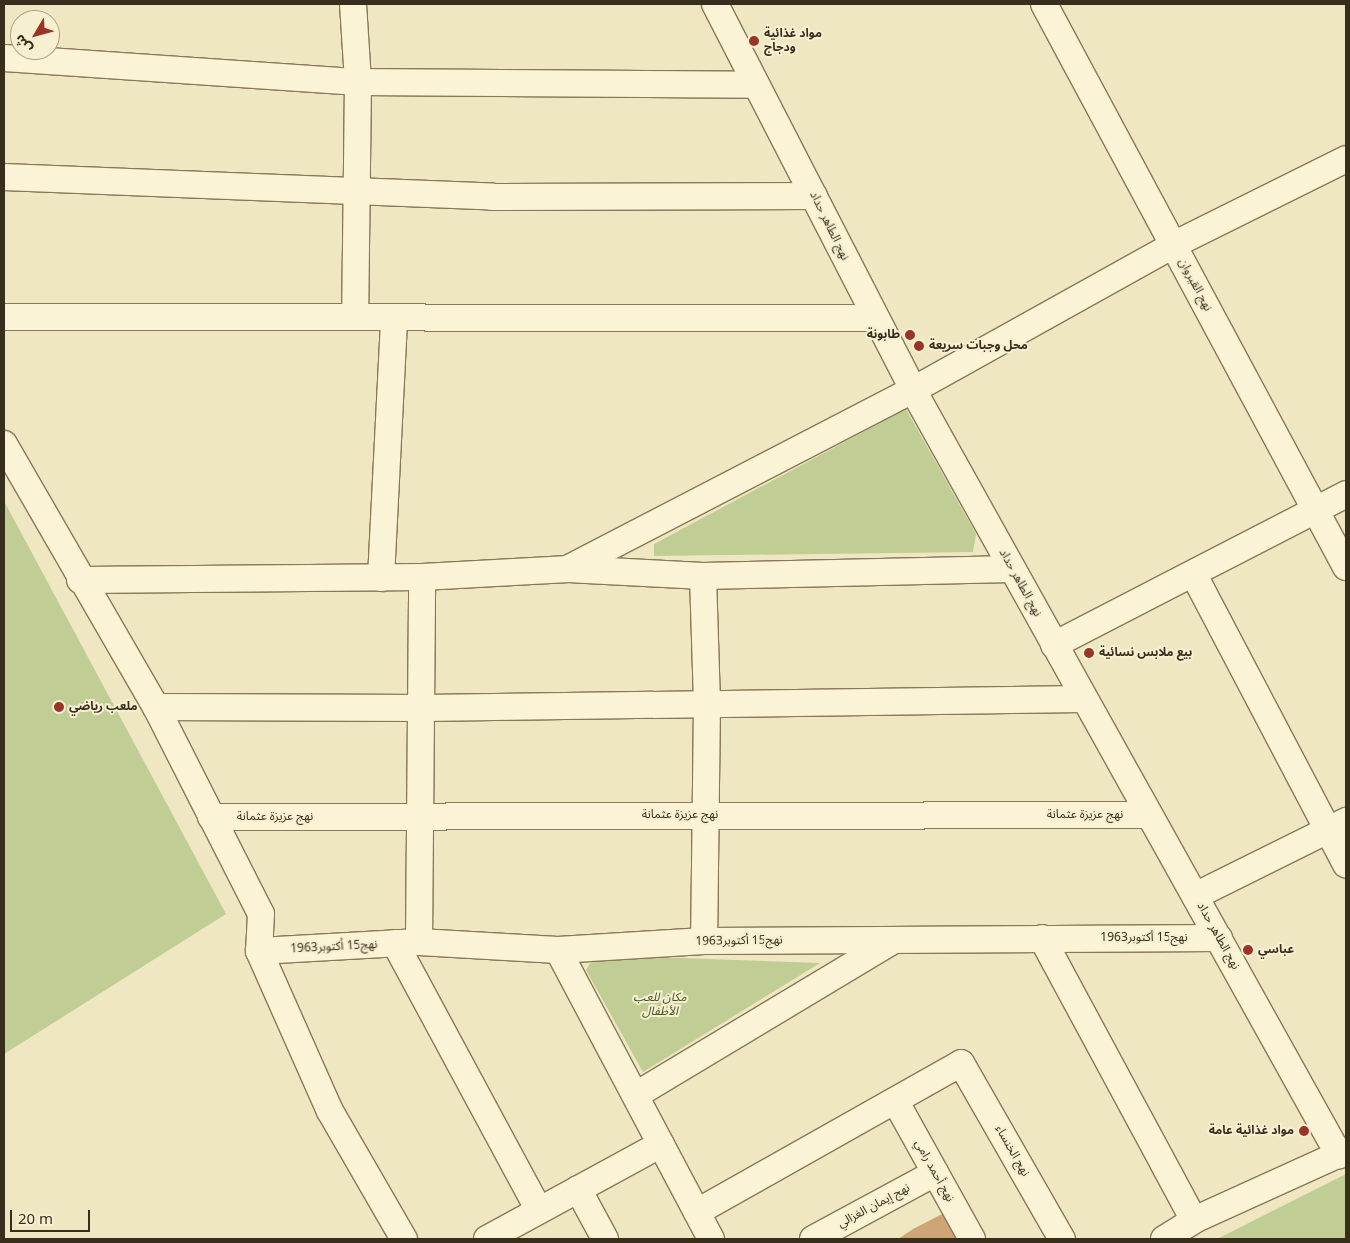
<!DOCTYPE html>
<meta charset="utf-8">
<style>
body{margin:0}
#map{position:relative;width:1350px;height:1243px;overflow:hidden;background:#efe7c1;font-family:Georgia,"Noto Sans Arabic",serif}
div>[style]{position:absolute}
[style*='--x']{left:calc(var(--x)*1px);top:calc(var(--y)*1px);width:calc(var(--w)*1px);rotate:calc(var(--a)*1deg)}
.green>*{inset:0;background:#c0cd95}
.building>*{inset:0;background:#cea676}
.roads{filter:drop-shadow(1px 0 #897858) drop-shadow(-1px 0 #897858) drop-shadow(0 1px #897858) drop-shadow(0 -1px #897858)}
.street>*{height:26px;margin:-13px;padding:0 13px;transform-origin:13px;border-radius:13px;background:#faf3d5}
.dots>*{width:14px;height:14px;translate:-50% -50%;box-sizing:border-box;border:2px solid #f6f0d1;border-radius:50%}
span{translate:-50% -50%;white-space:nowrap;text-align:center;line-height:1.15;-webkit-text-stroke:4px #f6f0d1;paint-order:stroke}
.poi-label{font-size:12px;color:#382e1d;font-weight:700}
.left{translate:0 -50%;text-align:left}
.right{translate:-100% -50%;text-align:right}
.street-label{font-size:12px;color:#382e1d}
.park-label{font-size:12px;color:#435523;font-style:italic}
.frame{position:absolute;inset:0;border:5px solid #382e1d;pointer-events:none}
.north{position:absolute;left:10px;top:10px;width:50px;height:50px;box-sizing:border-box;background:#f6f0d1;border:1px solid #aaa289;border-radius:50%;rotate:233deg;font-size:14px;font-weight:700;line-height:20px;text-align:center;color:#382e1d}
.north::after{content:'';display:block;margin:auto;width:18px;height:22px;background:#9a3427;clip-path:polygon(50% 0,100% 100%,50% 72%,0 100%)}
.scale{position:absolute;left:10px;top:1210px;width:80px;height:22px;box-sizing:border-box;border:2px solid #382e1d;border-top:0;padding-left:6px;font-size:15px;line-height:18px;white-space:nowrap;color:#382e1d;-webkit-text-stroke:4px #f6f0d1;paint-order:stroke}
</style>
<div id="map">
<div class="green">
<div style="clip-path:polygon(906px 409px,976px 534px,973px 552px,654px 556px,654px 544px)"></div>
<div style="clip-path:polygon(4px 501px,226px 914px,4px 1054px)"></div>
<div style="clip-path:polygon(595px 955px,820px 963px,643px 1072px,586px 970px)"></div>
<div style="clip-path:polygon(1346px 1174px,1346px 1239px,1217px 1239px)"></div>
</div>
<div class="building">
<div style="clip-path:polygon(948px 1211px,961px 1239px,898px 1239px,913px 1229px)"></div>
</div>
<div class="roads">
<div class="street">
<div style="--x:353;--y:4;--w:78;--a:86.3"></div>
<div style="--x:358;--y:82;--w:233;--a:90.7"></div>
<div style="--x:715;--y:4;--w:434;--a:62.8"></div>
<div style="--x:913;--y:390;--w:876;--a:60.89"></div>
<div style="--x:1044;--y:4;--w:639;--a:61.79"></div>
<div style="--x:4;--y:58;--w:355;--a:3.9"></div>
<div style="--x:358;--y:82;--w:398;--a:0.4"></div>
<div style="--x:4;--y:177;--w:488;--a:2.3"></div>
<div style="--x:492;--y:197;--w:322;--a:-0.2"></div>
<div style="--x:4;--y:317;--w:870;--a:0.07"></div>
<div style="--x:4;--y:444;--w:304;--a:60"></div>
<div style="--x:156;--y:707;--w:232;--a:63.1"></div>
<div style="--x:261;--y:914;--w:37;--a:93"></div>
<div style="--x:259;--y:951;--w:175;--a:66.1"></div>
<div style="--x:330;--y:1111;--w:148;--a:60"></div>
<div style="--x:569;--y:568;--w:387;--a:-27.4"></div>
<div style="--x:913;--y:390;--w:298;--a:-29.1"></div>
<div style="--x:1173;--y:245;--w:193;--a:-26.4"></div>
<div style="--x:1194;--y:575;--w:327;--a:62.3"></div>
<div style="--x:703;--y:576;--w:127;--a:88.2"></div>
<div style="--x:707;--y:703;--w:238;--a:90.7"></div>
<div style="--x:381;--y:578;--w:259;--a:-87.1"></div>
<div style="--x:80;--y:580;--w:342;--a:-0.5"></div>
<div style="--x:422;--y:577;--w:147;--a:-3.1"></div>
<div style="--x:569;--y:569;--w:134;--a:3"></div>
<div style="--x:703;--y:576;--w:309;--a:-1.3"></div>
<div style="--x:1054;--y:645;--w:329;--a:-27.3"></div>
<div style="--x:156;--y:707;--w:267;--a:0.2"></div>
<div style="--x:423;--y:708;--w:660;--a:-0.78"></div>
<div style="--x:211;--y:817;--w:938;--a:-0.12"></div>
<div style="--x:1195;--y:896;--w:169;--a:-26.4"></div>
<div style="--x:1042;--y:938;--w:320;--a:61.7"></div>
<div style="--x:419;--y:942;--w:365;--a:-89.5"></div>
<div style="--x:395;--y:943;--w:303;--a:61.7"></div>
<div style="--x:558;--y:950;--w:327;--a:62.1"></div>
<div style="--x:259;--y:951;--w:160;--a:-3.2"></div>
<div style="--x:419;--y:942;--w:139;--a:3.3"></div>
<div style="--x:558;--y:950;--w:146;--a:-3.5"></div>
<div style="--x:704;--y:941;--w:515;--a:-0.33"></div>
<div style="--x:636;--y:1095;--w:299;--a:-31"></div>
<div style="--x:896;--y:1102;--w:157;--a:61"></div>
<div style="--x:578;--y:1189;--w:57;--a:61.6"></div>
<div style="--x:697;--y:1212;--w:303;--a:-29.4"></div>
<div style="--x:961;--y:1063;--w:203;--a:60.2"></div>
<div style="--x:487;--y:1239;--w:198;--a:-28.6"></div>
<div style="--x:813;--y:1239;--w:139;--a:-28.4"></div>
<div style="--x:1164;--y:1239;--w:36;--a:-32"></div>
<div style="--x:1194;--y:1220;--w:167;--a:-24.4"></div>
</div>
</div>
<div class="dots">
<div style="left:754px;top:41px;background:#9a3427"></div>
<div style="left:910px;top:335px;background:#9a3427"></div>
<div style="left:919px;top:346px;background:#9a3427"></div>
<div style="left:1089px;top:653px;background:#9a3427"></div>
<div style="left:59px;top:707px;background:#9a3427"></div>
<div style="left:1248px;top:950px;background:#9a3427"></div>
<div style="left:1304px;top:1131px;background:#9a3427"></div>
</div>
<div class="poi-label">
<span class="left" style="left:764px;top:41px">مواد غذائية<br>ودجاج</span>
<span class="right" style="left:900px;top:335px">طابونة</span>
<span class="left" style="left:929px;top:346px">محل وجبات سريعة</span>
<span class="left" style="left:1099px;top:653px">بيع ملابس نسائية</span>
<span class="left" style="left:69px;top:707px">ملعب رياضي</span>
<span class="left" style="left:1258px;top:950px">عباسي</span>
<span class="right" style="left:1294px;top:1131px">مواد غذائية عامة</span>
</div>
<div class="street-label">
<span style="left:829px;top:226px;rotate:64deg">نهج الطاهر حداد</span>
<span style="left:1195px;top:285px;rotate:62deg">نهج القيروان</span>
<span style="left:1020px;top:583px;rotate:61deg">نهج الطاهر حداد</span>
<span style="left:680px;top:815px">نهج عزيزة عثمانة</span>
<span style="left:1085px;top:815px">نهج عزيزة عثمانة</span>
<span style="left:275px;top:817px">نهج عزيزة عثمانة</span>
<span style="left:1218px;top:936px;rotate:61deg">نهج الطاهر حداد</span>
<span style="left:1144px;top:938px">نهج15 أكتوبر1963</span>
<span style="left:739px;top:941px;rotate:-1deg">نهج15 أكتوبر1963</span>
<span style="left:334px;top:947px;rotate:-3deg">نهج15 أكتوبر1963</span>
<span style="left:1012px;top:1151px;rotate:60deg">نهج الخنساء</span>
<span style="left:934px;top:1171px;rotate:61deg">نهج أحمد رامي</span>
<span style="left:874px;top:1206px;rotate:-28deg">نهج إيمان الغزالي</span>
</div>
<div class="park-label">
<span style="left:660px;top:1005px">مكان للعب<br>الأطفال</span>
</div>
<div class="frame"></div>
<div class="north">ش</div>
<div class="scale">20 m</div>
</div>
